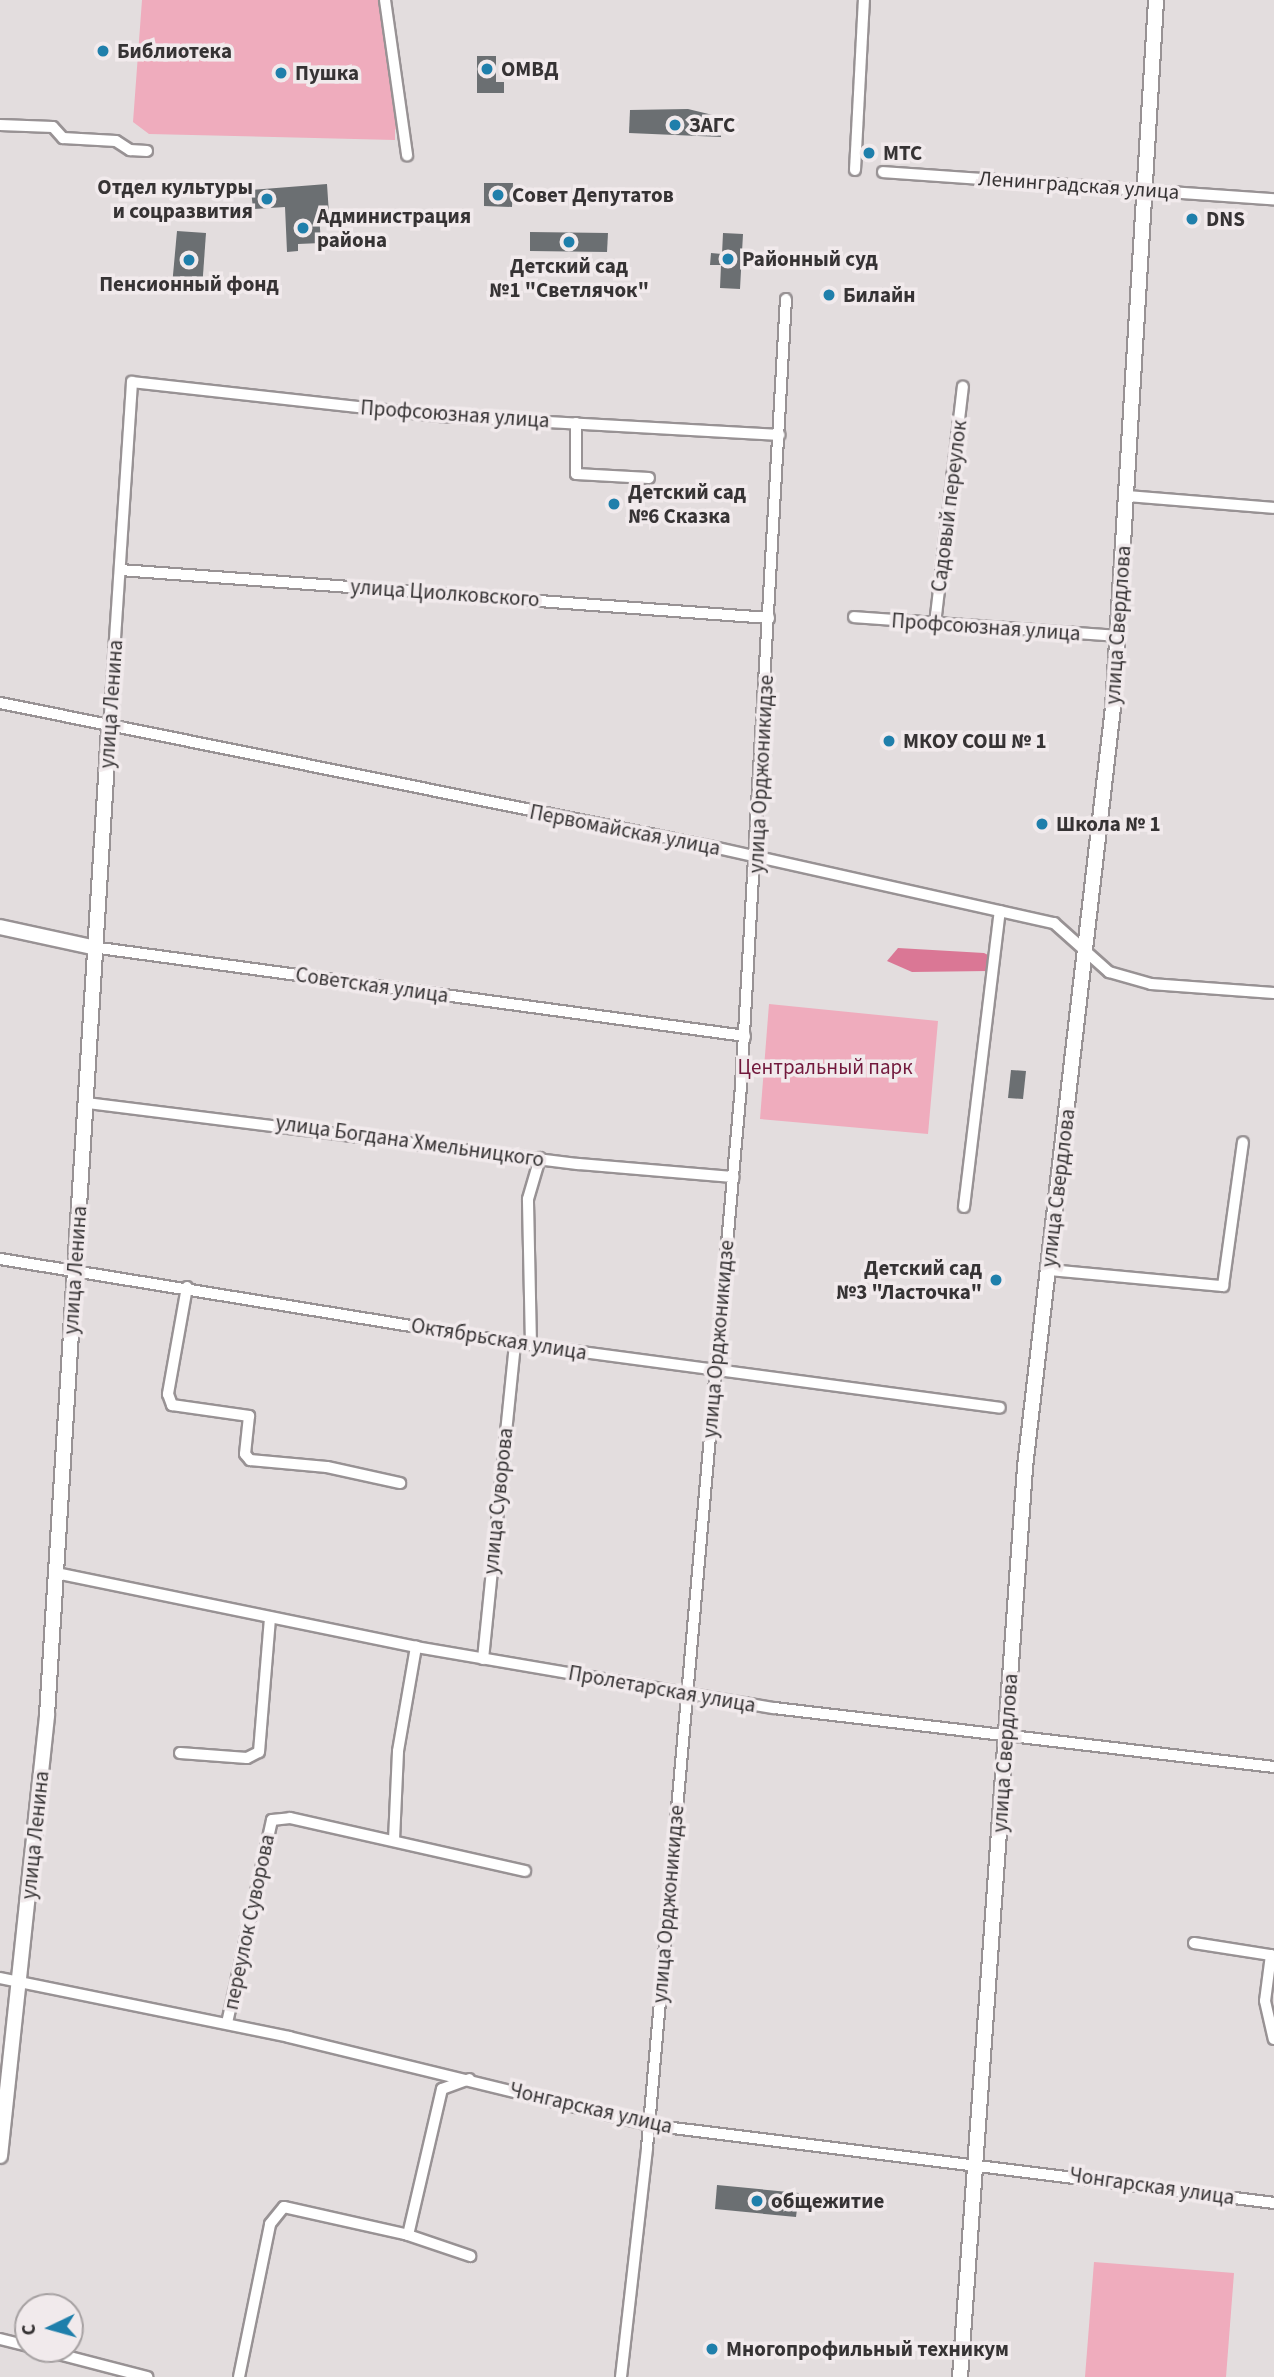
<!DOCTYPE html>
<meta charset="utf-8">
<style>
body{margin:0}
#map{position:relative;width:1274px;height:2377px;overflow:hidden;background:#e3ddde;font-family:"Source Sans 3",sans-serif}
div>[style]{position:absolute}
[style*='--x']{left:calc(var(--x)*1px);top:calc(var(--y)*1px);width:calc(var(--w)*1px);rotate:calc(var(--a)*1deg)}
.green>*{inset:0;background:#efacbd}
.forest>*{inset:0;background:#da7795}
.building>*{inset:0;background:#6b6f72}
.roads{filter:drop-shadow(2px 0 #989294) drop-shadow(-2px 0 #989294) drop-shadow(0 2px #989294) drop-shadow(0 -2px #989294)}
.minor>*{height:10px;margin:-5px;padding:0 5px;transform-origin:5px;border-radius:5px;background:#fff}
.tertiary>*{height:14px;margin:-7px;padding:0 7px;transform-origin:7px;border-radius:7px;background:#fff}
.dots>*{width:19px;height:19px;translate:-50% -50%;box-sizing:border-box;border:4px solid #f1eaec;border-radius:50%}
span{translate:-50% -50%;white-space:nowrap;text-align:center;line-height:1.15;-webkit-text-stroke:7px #f1eaec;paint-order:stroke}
.poi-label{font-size:21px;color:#363334;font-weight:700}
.left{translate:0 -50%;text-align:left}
.right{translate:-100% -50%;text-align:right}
.street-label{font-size:21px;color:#363334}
.park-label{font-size:21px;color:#72183c}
.north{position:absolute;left:14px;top:2293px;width:70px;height:70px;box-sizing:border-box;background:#f1eaec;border:2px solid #a6a1a2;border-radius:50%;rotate:265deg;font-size:19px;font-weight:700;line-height:28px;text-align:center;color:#363334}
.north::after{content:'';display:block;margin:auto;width:24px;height:32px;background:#1f7fab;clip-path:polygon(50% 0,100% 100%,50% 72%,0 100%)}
</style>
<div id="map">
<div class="green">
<div style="clip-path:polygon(142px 0,382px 0,403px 136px,395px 129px,395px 140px,149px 134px,133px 122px)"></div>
<div style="clip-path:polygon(769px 1004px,938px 1021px,928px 1134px,760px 1119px)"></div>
<div style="clip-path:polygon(1094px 2262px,1234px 2273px,1226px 2377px,1085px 2377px)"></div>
</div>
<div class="forest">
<div style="clip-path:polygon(898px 948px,984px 953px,990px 956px,988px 971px,912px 972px,887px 961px)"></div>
</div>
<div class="building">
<div style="clip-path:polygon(477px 56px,496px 56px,496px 82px,504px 82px,504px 93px,477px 93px)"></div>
<div style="clip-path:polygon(688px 109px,721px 117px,721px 137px,629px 133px,630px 110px)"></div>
<div style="clip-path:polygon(484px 183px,513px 183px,512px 207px,484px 206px)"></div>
<div style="clip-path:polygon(327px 184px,329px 214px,319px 214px,321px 243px,298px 244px,298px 251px,287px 252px,285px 207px,253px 209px,251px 190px)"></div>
<div style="clip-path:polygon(177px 231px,206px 233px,202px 289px,172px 286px)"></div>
<div style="clip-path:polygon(530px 232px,608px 233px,607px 252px,530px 251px)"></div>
<div style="clip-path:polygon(723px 233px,743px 234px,740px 289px,720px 288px,721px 265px,710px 265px,711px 253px,722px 254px)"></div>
<div style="clip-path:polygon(1011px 1070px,1026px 1071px,1023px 1099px,1008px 1098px)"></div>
<div style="clip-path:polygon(717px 2185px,799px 2193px,796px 2217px,715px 2209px)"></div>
</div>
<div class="roads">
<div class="minor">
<div style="--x:385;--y:0;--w:157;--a:81.9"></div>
<div style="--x:0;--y:125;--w:53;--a:2.2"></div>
<div style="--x:53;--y:127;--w:15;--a:48"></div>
<div style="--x:63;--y:138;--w:53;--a:3.2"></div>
<div style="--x:116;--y:141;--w:17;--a:33"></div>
<div style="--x:130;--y:150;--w:17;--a:3"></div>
<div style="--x:855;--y:170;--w:170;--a:-87"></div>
<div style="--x:883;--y:172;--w:392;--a:4"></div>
<div style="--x:576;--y:423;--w:51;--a:90"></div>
<div style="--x:576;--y:474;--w:73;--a:3.1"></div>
<div style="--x:1126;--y:496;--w:148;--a:4.6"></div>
<div style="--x:120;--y:570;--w:651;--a:4.23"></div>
<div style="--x:854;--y:617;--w:264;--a:4.1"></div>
<div style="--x:935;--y:624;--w:239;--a:-83.3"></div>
<div style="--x:0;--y:703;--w:718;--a:11.4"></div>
<div style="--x:704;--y:845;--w:359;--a:12.6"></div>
<div style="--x:1054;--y:923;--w:74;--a:41.7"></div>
<div style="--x:1109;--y:972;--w:44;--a:15.9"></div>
<div style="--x:1151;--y:984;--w:123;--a:4.2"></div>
<div style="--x:109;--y:729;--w:348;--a:-86.2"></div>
<div style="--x:132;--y:382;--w:311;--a:6.3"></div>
<div style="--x:441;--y:416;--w:339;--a:3.2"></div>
<div style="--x:92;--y:947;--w:659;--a:7.76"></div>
<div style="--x:87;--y:1103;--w:495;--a:7.1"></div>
<div style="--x:578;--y:1164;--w:156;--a:4.8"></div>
<div style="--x:964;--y:1207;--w:298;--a:-83.1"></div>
<div style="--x:0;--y:1259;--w:522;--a:9.26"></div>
<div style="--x:515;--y:1343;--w:489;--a:7.6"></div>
<div style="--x:1049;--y:1270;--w:175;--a:5.3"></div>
<div style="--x:1223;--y:1286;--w:145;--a:-82.1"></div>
<div style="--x:187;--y:1287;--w:109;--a:100.1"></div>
<div style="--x:168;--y:1394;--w:12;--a:70"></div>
<div style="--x:172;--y:1405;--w:78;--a:8.1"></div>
<div style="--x:249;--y:1416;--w:38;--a:96"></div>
<div style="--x:245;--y:1454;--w:8;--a:50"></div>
<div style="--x:250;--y:1460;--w:77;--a:5.2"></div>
<div style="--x:327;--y:1467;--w:75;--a:12.4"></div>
<div style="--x:531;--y:1345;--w:146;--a:-91.2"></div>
<div style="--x:528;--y:1199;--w:43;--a:-73.7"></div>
<div style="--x:56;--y:1573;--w:368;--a:11.6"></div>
<div style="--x:416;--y:1647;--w:363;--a:9.7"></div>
<div style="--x:774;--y:1708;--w:503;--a:6.73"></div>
<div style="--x:483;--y:1659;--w:318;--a:-84.2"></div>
<div style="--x:180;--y:1753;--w:67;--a:4.3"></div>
<div style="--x:247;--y:1758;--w:13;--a:-27"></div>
<div style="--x:259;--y:1752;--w:135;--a:-85.3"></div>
<div style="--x:394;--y:1840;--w:89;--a:-87.4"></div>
<div style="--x:398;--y:1751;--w:106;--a:-80.2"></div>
<div style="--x:1194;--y:1943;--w:78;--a:8.9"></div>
<div style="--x:1271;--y:1955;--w:46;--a:97.4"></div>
<div style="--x:1265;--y:2001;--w:39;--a:77"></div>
<div style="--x:0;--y:1978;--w:295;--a:11.5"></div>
<div style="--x:289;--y:2037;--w:371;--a:13.7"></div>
<div style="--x:649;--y:2125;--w:630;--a:7.11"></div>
<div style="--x:227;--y:2023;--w:208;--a:-77.5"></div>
<div style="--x:272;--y:1820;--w:18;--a:-6"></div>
<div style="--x:290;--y:1818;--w:241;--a:12.7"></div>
<div style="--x:408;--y:2235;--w:150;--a:-76.9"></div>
<div style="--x:442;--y:2089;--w:29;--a:-20"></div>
<div style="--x:0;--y:2339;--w:29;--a:14"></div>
<div style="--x:39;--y:2349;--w:112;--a:14.5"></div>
<div style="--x:239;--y:2377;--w:156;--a:-78.5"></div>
<div style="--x:270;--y:2224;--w:22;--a:-51"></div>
<div style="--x:284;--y:2207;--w:124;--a:12.6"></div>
<div style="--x:405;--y:2234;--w:69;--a:18.7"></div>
<div style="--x:621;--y:2377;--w:230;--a:-83.5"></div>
<div style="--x:647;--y:2148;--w:1066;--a:-84.94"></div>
<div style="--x:741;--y:1086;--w:788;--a:-86.73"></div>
</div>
<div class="tertiary">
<div style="--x:0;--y:927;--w:94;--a:12.3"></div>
<div style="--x:0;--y:2156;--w:443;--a:-83.9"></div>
<div style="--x:47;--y:1715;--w:988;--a:-86.4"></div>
<div style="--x:960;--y:2377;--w:912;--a:-85.91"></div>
<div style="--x:1025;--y:1467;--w:764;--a:-83.39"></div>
<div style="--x:1113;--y:708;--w:709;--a:-86.52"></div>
</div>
</div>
<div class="dots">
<div style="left:103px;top:51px;background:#1f7fab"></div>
<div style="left:487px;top:69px;background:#1f7fab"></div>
<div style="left:281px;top:73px;background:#1f7fab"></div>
<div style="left:675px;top:125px;background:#1f7fab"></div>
<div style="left:869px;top:153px;background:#1f7fab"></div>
<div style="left:498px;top:195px;background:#1f7fab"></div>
<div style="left:267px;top:199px;background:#1f7fab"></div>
<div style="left:1192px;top:219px;background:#1f7fab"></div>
<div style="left:303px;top:228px;background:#1f7fab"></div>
<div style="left:569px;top:242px;background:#1f7fab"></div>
<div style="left:728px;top:259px;background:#1f7fab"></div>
<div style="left:189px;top:260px;background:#1f7fab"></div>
<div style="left:829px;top:295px;background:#1f7fab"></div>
<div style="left:614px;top:504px;background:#1f7fab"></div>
<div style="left:889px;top:741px;background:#1f7fab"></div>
<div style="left:1042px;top:824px;background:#1f7fab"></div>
<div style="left:996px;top:1280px;background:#1f7fab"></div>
<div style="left:757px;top:2201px;background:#1f7fab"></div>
<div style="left:712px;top:2349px;background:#1f7fab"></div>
</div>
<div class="poi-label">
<span class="left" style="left:117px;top:51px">Библиотека</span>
<span class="left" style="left:501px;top:69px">ОМВД</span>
<span class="left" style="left:295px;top:73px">Пушка</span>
<span class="left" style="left:689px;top:125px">ЗАГС</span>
<span class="left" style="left:883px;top:153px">МТС</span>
<span class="right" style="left:253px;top:199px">Отдел культуры<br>и соцразвития</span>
<span class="left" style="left:512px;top:195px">Совет Депутатов</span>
<span class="left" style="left:317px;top:228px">Администрация<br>района</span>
<span class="left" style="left:1206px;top:219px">DNS</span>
<span class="left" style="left:742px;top:259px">Районный суд</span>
<span style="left:569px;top:278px">Детский сад<br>№1 "Светлячок"</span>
<span style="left:189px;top:284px">Пенсионный фонд</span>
<span class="left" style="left:843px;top:295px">Билайн</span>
<span class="left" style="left:628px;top:504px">Детский сад<br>№6 Сказка</span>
<span class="left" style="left:903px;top:741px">МКОУ СОШ № 1</span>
<span class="left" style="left:1056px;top:824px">Школа № 1</span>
<span class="right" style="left:982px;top:1280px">Детский сад<br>№3 "Ласточка"</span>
<span class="left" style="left:771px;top:2201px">общежитие</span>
<span class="left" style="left:726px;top:2349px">Многопрофильный техникум</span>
</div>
<div class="street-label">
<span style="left:1079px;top:185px;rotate:4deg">Ленинградская улица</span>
<span style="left:455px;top:414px;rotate:4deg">Профсоюзная улица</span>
<span style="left:949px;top:506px;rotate:-83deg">Садовый переулок</span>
<span style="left:445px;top:593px;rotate:4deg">улица Циолковского</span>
<span style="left:1118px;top:625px;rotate:-86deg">улица Свердлова</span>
<span style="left:986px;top:627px;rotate:4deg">Профсоюзная улица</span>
<span style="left:111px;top:704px;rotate:-86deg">улица Ленина</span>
<span style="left:761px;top:774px;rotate:-87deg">улица Орджоникидзе</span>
<span style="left:625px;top:830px;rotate:11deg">Первомайская улица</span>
<span style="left:372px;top:985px;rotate:8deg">Советская улица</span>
<span style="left:410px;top:1141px;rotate:8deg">улица Богдана Хмельницкого</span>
<span style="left:1058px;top:1188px;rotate:-83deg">улица Свердлова</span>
<span style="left:75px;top:1270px;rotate:-86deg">улица Ленина</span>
<span style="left:499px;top:1339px;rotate:9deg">Октябрьская улица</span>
<span style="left:718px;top:1339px;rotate:-85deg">улица Орджоникидзе</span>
<span style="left:498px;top:1501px;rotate:-84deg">улица Суворова</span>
<span style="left:662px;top:1689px;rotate:10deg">Пролетарская улица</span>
<span style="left:1005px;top:1753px;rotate:-86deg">улица Свердлова</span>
<span style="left:35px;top:1835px;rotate:-84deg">улица Ленина</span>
<span style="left:668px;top:1904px;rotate:-85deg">улица Орджоникидзе</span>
<span style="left:249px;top:1922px;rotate:-78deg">переулок Суворова</span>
<span style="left:591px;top:2108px;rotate:13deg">Чонгарская улица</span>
<span style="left:1152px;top:2186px;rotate:8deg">Чонгарская улица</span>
</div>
<div class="park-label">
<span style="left:825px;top:1067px">Центральный парк</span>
</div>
<div class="north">С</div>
</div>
